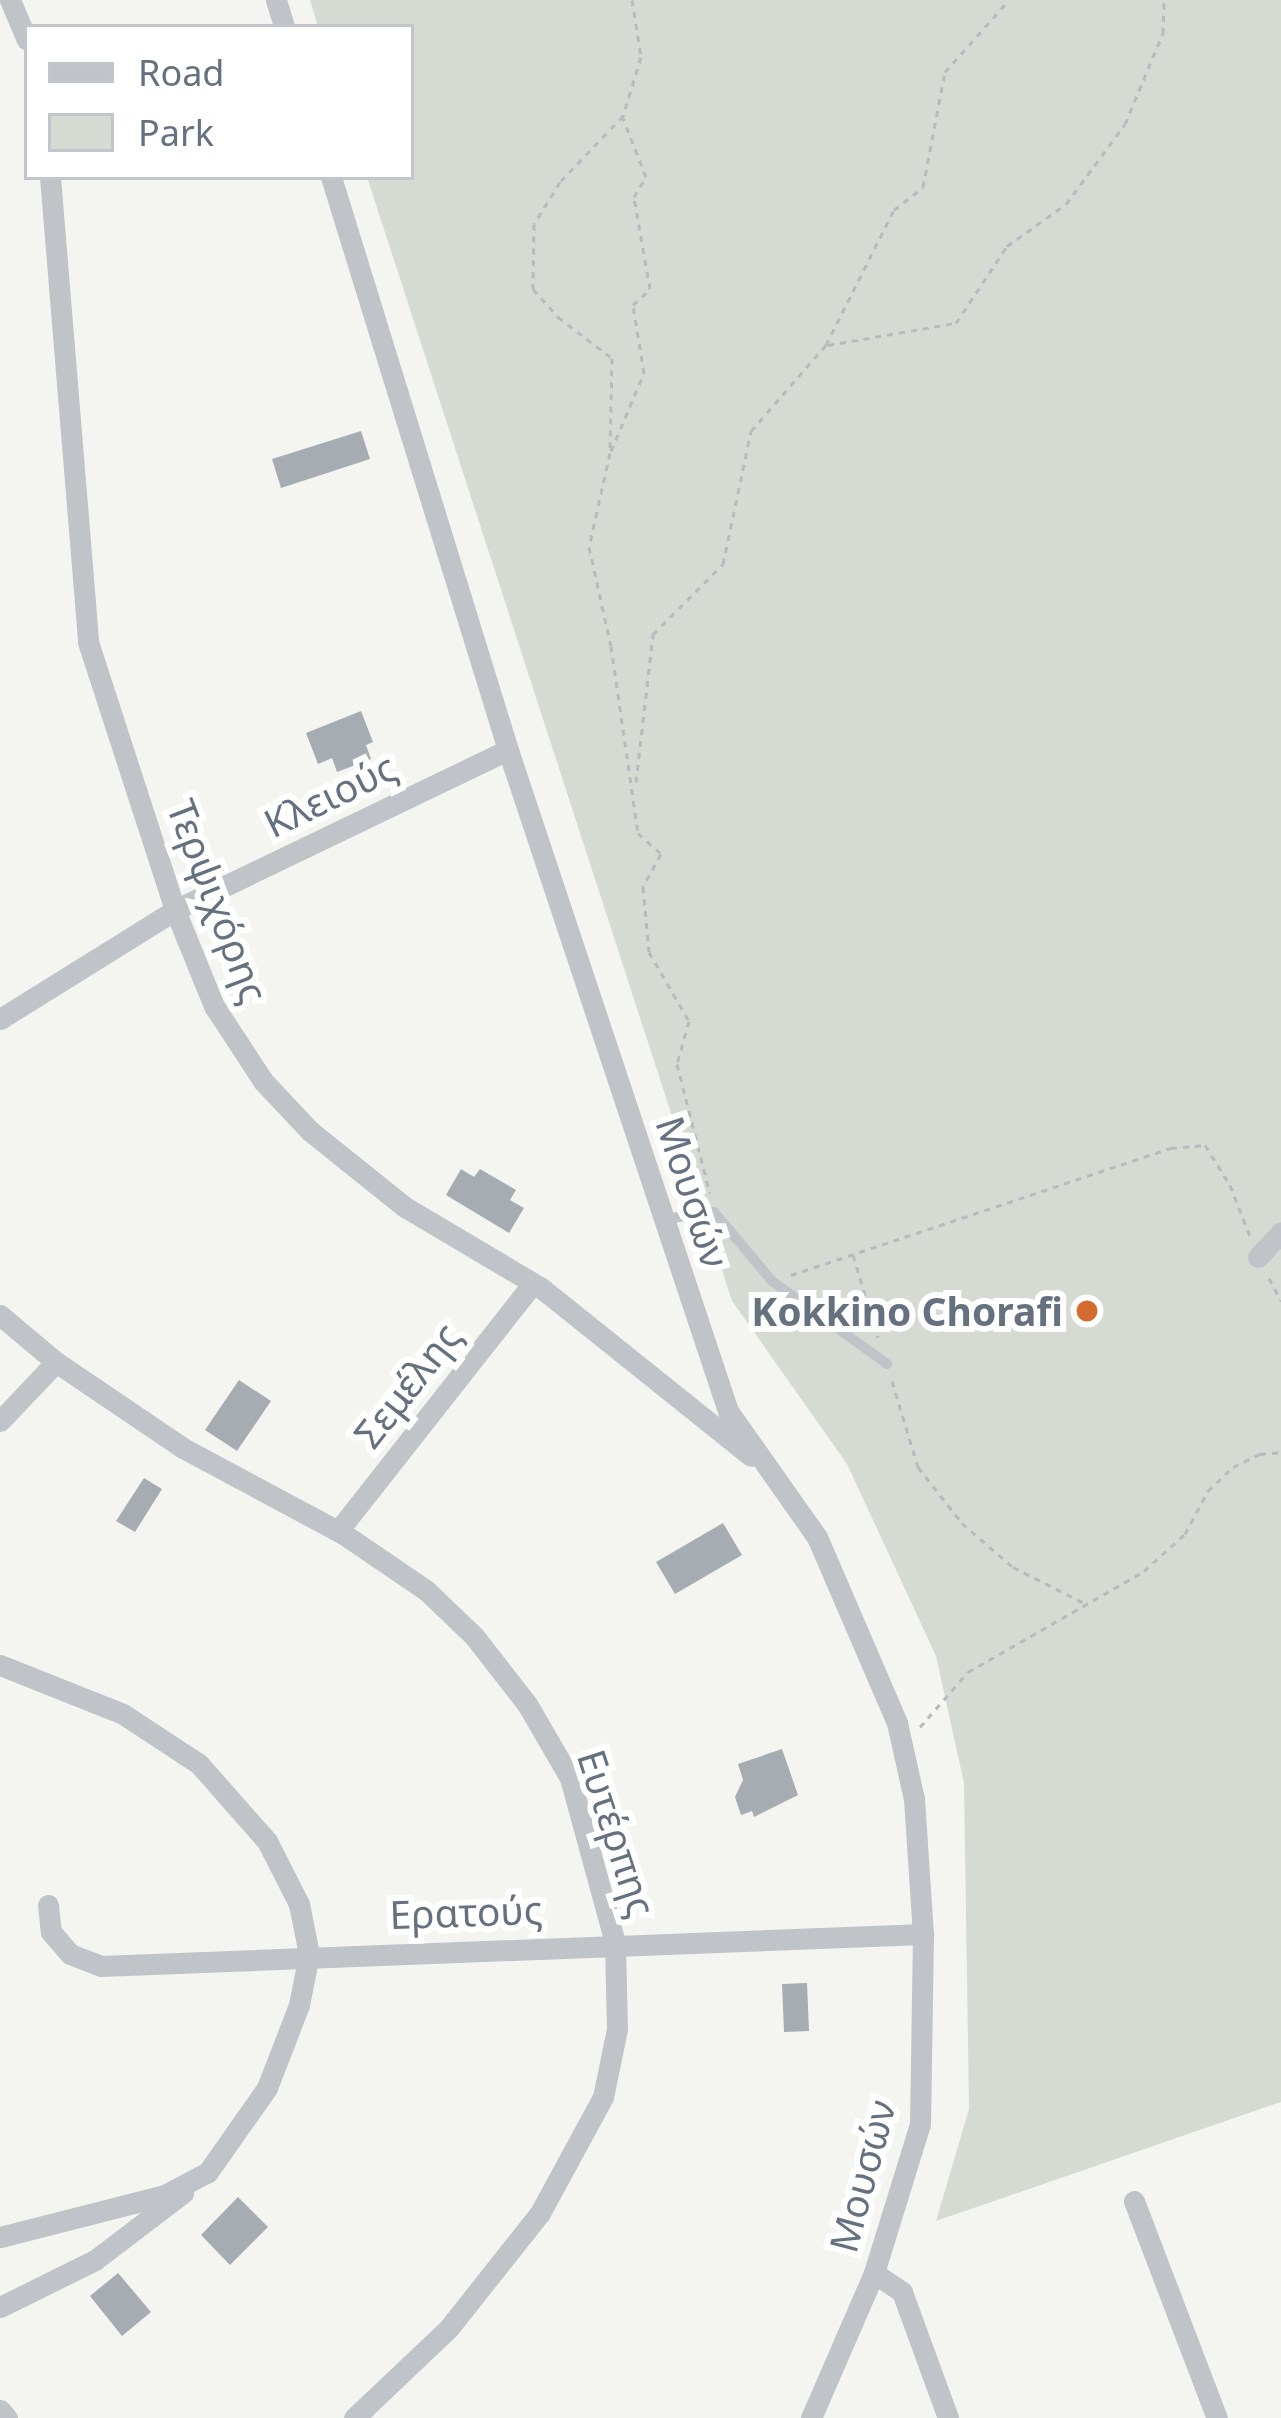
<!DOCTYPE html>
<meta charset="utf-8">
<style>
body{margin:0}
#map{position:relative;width:1281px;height:2418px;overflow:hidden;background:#f4f5f1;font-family:"Noto Sans",sans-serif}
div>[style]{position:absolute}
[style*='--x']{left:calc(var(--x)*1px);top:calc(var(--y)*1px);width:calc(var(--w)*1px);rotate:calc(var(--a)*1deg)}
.green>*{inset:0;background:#d5dbd3}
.building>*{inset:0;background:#a7acb3}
.path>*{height:3px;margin-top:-1.5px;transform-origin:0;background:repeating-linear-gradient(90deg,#b8babd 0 6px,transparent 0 12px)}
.lane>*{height:10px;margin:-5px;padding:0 5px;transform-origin:5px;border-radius:5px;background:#c0c3c7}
.street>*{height:21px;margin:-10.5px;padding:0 10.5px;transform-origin:10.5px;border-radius:10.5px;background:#c0c3c7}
.dots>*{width:33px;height:33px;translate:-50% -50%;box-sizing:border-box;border:6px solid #fff;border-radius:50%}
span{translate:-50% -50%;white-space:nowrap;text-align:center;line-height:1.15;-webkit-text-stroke:12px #fff;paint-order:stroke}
.street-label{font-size:39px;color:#667180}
.poi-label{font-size:39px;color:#667180;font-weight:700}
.right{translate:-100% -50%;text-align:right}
.legend{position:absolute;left:24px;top:24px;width:390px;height:156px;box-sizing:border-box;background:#fff;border:3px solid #c2c6cc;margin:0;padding:15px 21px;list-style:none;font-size:36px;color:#667180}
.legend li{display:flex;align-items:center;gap:24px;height:60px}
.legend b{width:60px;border:3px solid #c2c6cc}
</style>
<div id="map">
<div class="green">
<div style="clip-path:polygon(310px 0,1281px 0,1281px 2102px,936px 2221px,969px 2109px,964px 1783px,936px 1656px,847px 1464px,732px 1301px,367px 177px,411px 177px,411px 27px,318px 27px)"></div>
</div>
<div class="building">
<div style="clip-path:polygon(361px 431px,370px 459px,281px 488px,272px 459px)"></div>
<div style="clip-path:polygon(361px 711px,373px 742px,366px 745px,371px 759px,337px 772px,332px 758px,318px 764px,306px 733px)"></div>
<div style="clip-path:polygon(461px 1169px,474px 1177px,480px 1169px,516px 1190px,510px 1200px,524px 1208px,509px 1233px,446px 1195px)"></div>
<div style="clip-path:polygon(239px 1380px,271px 1401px,237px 1451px,205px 1430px)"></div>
<div style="clip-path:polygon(144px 1478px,162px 1489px,135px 1532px,116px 1521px)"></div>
<div style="clip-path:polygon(723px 1523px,742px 1555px,675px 1594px,656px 1562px)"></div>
<div style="clip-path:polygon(782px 1749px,798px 1795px,754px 1817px,752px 1811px,741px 1815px,735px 1797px,743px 1780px,738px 1764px)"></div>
<div style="clip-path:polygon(807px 1983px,809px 2031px,784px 2032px,782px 1984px)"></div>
<div style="clip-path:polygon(238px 2197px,268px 2227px,230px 2265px,201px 2235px)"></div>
<div style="clip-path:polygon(118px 2273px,151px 2312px,122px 2336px,90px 2296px)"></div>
</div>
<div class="path">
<div style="--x:632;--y:0;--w:58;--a:81"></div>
<div style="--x:641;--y:57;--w:62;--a:107"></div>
<div style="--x:623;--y:116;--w:91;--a:133.7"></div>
<div style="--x:560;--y:182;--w:49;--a:121.8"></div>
<div style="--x:534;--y:224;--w:65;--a:90.9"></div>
<div style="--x:533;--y:289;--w:38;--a:48"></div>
<div style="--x:558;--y:317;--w:68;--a:37.2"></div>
<div style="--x:612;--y:358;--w:95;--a:91.2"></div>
<div style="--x:610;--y:453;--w:96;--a:102.6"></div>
<div style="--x:589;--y:547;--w:101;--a:77.5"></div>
<div style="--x:611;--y:646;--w:189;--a:81.8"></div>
<div style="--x:638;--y:833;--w:31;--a:42"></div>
<div style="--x:661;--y:854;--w:38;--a:119"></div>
<div style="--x:643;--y:887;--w:65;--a:84.7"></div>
<div style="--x:649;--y:952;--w:80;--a:59.9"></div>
<div style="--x:689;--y:1021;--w:45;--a:105.6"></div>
<div style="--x:677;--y:1064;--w:133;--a:75.7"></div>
<div style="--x:828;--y:345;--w:130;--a:-9.8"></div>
<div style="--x:956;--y:323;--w:92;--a:-56.5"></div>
<div style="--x:1007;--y:246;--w:72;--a:-35.4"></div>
<div style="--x:1066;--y:204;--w:99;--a:-53.6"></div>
<div style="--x:1125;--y:124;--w:99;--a:-67.3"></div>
<div style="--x:1163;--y:33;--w:33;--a:-88"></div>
<div style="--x:611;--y:451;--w:85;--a:-67.1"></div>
<div style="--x:644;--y:373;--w:69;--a:-99.2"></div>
<div style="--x:633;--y:305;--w:23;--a:-43"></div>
<div style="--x:650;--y:289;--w:93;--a:-99.9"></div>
<div style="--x:634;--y:197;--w:23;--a:-59"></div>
<div style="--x:646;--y:177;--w:63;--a:-111.3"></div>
<div style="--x:636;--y:782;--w:149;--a:-83.4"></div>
<div style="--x:653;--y:634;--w:99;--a:-45"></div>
<div style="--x:723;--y:564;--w:136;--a:-78.1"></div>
<div style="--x:751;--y:431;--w:114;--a:-48.9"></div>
<div style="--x:826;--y:345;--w:151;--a:-63.3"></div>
<div style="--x:894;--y:210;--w:37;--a:-38"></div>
<div style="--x:923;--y:187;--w:117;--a:-79.2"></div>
<div style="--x:945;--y:72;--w:96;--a:-48.4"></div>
<div style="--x:853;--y:1255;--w:86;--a:73"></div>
<div style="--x:791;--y:1275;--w:401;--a:-18.5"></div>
<div style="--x:1171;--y:1148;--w:34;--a:-5"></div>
<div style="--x:1205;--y:1145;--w:47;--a:58"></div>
<div style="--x:1230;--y:1185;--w:55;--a:68.6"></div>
<div style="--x:1269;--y:1278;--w:26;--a:62"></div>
<div style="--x:892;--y:1381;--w:90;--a:73.2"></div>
<div style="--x:918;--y:1467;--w:71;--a:51.8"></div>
<div style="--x:962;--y:1523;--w:67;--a:40.8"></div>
<div style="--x:1013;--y:1567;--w:80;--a:26.9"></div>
<div style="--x:920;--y:1727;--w:73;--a:-48.9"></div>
<div style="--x:968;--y:1672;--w:203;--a:-29.8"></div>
<div style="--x:1144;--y:1571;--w:55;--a:-42.1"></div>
<div style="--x:1185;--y:1534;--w:49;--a:-61.9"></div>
<div style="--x:1208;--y:1491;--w:35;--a:-44"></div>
<div style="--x:1233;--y:1467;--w:30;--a:-26"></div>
<div style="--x:1260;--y:1454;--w:21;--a:-5"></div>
</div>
<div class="lane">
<div style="--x:665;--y:1219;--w:49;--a:-8.1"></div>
<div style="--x:714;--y:1212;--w:90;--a:50"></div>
<div style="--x:772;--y:1281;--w:142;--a:35.8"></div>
</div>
<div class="street">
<div style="--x:10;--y:0;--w:43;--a:67"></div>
<div style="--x:276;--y:0;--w:28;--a:73"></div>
<div style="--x:50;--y:177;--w:467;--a:85.3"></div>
<div style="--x:88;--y:642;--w:282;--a:72"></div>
<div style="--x:175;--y:910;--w:104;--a:67.9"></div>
<div style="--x:214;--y:1006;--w:90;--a:56.8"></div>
<div style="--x:263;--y:1081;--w:69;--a:46.8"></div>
<div style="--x:310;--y:1131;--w:122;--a:38.7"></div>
<div style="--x:405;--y:1207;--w:157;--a:30.7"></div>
<div style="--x:540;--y:1287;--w:270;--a:38.7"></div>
<div style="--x:331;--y:177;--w:600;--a:72.83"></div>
<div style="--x:508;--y:750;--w:697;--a:71.59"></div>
<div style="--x:728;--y:1411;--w:154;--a:54.8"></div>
<div style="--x:817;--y:1537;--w:202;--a:66.7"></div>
<div style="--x:897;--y:1723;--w:78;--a:77.4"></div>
<div style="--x:914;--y:1799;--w:135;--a:86.2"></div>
<div style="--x:923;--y:1934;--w:190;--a:90.9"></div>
<div style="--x:920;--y:2124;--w:156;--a:107.2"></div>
<div style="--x:874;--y:2273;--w:158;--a:113.5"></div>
<div style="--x:0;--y:1019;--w:206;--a:-31.9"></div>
<div style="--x:175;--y:910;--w:369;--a:-25.7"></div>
<div style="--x:1258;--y:1257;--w:34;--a:-47"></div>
<div style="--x:0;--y:1315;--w:73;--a:40"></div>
<div style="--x:56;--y:1362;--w:153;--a:34.1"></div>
<div style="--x:183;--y:1448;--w:184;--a:28.2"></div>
<div style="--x:345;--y:1535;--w:99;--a:34.3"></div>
<div style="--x:427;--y:1591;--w:65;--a:43.8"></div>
<div style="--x:474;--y:1636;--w:86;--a:52.1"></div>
<div style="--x:527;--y:1704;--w:86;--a:59.8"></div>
<div style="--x:570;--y:1778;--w:171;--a:74.7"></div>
<div style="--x:615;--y:1943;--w:86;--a:88.7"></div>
<div style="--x:617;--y:2029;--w:69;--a:101.6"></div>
<div style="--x:603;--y:2097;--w:132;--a:118.5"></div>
<div style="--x:540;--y:2213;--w:147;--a:128.4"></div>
<div style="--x:449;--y:2328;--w:131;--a:136.5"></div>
<div style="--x:0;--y:1421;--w:81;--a:-46.5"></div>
<div style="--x:338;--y:1531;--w:315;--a:-51.8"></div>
<div style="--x:0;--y:1665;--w:132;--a:21.7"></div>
<div style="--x:123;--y:1714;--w:91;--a:33.3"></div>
<div style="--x:199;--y:1764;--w:103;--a:48.6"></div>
<div style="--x:267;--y:1841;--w:71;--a:63.1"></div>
<div style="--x:299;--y:1904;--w:51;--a:78.7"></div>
<div style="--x:309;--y:1954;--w:52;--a:101.1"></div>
<div style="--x:299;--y:2005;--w:89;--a:111.1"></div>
<div style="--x:267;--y:2088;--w:103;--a:125.1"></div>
<div style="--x:208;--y:2172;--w:49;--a:151.9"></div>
<div style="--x:165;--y:2195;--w:170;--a:165.7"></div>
<div style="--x:48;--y:1905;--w:27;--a:84"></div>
<div style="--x:51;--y:1932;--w:29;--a:49"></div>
<div style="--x:70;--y:1954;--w:33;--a:21"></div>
<div style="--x:101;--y:1966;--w:823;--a:-2.23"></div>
<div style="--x:1134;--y:2201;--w:232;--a:69.1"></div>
<div style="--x:874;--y:2273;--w:34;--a:34"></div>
<div style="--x:902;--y:2292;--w:134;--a:69.9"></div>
<div style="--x:0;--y:2307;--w:106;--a:-26.3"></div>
<div style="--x:95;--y:2260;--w:111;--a:-37.3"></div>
<div style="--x:0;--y:2410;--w:11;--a:49"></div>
</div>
<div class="dots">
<div style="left:1087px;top:1311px;background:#d46c31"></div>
</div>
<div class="street-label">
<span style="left:330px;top:795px;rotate:-26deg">Κλειούς</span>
<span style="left:218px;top:901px;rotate:69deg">Τερψιχόρης</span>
<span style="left:693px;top:1192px;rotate:72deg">Μουσών</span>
<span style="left:407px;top:1385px;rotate:-52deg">Σεμέλης</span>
<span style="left:617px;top:1833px;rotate:72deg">Ευτέρπης</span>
<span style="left:466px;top:1912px;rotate:-2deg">Ερατούς</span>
<span style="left:862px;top:2176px;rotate:-75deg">Μουσών</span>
</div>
<div class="poi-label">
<span class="right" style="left:1063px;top:1311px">Kokkino Chorafi</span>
</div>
<ul class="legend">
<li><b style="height:15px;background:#c0c3c7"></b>Road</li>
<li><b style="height:33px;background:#d5dbd3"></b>Park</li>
</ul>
</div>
